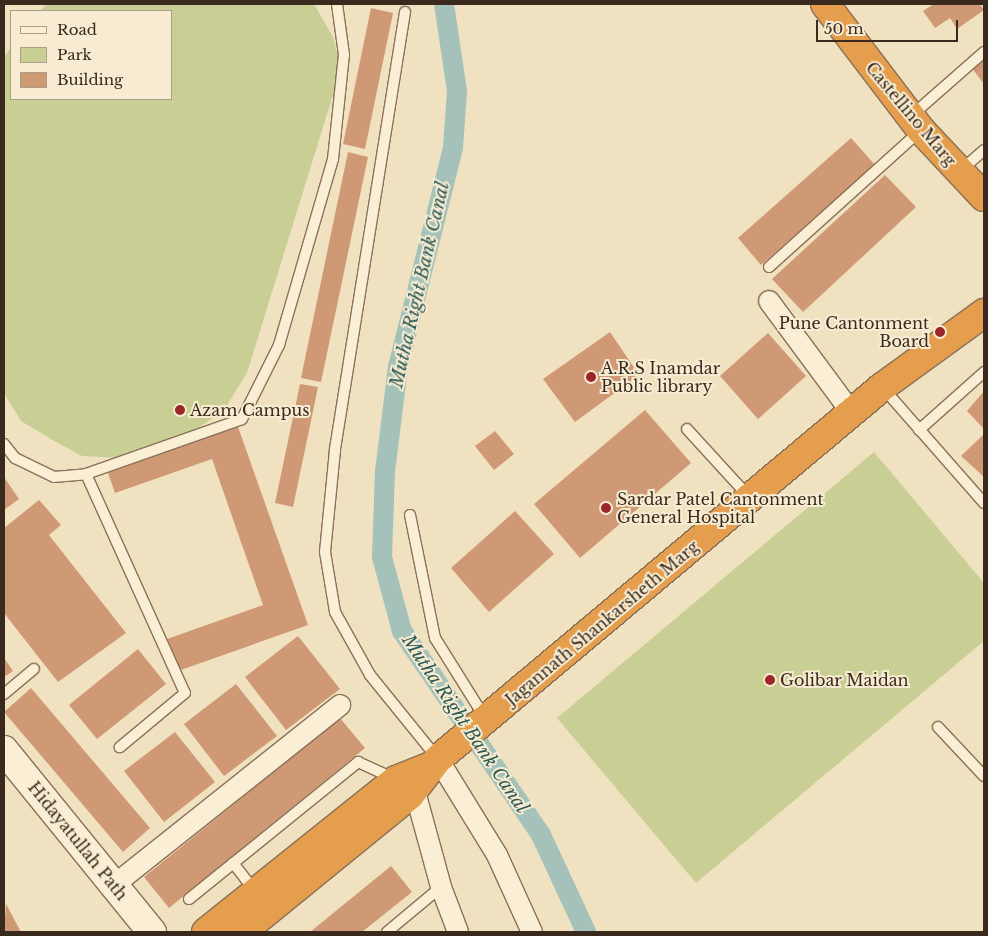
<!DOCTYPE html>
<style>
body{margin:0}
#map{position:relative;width:988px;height:936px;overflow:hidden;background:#f0e1c1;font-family:"Libre Baskerville",serif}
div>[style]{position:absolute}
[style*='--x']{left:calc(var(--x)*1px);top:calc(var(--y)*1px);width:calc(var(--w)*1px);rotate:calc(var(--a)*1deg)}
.green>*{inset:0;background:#c9cf94}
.canal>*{height:20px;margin:-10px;padding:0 10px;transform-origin:10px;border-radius:10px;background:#a4c2b9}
.building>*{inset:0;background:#d09975}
.roads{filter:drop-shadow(1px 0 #8a7158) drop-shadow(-1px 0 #8a7158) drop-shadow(0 1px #8a7158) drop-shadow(0 -1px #8a7158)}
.lane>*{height:10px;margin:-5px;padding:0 5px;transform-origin:5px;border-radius:5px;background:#faeed5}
.street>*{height:20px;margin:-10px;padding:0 10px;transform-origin:10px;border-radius:10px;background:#faeed5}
.secondary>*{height:28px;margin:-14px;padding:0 14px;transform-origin:14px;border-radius:14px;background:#faeed5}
.highway>*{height:28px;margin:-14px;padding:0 14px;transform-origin:14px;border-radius:14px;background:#e49e4d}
.dots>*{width:14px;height:14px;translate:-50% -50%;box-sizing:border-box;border:2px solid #f7ebd1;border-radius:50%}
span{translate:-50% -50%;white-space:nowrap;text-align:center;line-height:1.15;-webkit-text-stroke:4px #f7ebd1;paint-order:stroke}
.street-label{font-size:16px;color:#392a1d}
.poi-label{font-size:16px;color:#392a1d}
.right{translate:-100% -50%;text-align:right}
.left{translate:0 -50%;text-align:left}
.water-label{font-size:18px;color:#2b5a56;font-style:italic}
.frame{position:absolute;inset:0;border:5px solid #392a1d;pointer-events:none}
.legend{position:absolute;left:10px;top:10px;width:162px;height:90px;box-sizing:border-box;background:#f7ebd1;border:1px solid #ab9e89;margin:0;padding:6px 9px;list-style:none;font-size:15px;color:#392a1d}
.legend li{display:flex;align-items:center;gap:10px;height:25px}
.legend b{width:25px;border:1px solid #ab9e89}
.scale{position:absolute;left:816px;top:20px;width:142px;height:22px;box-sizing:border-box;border:2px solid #392a1d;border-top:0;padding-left:6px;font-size:15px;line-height:18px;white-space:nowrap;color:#392a1d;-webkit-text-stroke:4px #f7ebd1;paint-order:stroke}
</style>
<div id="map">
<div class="green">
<div style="clip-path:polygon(47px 4px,314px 4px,333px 37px,341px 69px,247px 373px,224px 410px,197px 429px,120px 458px,82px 456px,56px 442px,21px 421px,4px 393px,4px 57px,11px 47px,11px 99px,171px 99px,171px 11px,40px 11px)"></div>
<div style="clip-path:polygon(874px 452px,984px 583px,984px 641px,696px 883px,557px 718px)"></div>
</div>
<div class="canal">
<div style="--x:444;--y:4;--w:88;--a:81.5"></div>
<div style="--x:457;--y:91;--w:57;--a:94"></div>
<div style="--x:453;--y:148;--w:226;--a:104.1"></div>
<div style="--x:398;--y:367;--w:105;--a:97.1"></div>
<div style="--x:385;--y:471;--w:86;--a:92"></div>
<div style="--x:382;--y:557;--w:77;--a:74.9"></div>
<div style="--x:402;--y:631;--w:247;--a:55.7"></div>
<div style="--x:541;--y:835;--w:107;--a:65.1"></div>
</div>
<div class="building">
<div style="clip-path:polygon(934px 4px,980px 4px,984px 10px,957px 29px,950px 18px,935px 28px,923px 11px)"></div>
<div style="clip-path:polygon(371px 8px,393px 13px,365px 149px,343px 144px)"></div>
<div style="clip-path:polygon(984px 57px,984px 84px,971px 67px)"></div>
<div style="clip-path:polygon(851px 138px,875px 165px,761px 265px,738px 238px)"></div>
<div style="clip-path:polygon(348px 152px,368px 157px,321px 382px,301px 378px)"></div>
<div style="clip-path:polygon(885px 175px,916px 207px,803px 312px,772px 279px)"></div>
<div style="clip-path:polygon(610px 332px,639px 375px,575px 422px,543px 379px)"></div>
<div style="clip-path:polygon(768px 333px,806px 376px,758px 419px,720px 376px)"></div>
<div style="clip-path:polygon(300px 384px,318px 387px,293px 507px,275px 503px)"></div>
<div style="clip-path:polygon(984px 391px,984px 429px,967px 411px)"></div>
<div style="clip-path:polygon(645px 410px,691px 463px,580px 558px,534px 504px)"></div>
<div style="clip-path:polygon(237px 424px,308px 625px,178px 671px,167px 639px,263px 605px,212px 459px,115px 493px,107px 470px)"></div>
<div style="clip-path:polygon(495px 431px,514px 454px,494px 470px,475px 446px)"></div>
<div style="clip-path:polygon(984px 434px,984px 477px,961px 456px)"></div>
<div style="clip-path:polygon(4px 477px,19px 499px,4px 510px)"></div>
<div style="clip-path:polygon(39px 500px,61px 525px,49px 535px,126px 633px,58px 682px,4px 613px,4px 528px)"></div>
<div style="clip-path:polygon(515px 511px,554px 554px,489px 612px,451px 568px)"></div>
<div style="clip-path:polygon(298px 636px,340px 689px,286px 730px,245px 677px)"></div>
<div style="clip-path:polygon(138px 649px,166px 684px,97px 739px,69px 705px)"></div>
<div style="clip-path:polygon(4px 658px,13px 671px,4px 677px)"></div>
<div style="clip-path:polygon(236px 684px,277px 736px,224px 776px,184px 724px)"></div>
<div style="clip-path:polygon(31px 688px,150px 828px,123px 852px,4px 712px)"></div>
<div style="clip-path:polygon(340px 718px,365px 748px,169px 908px,144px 877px)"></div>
<div style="clip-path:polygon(175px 732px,215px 782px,164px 822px,124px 771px)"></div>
<div style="clip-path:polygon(391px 866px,412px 892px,362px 932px,310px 932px)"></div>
<div style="clip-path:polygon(6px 904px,21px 932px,4px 932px)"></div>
</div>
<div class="roads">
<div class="lane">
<div style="--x:405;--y:12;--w:444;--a:99.1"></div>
<div style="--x:335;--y:450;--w:102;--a:95.6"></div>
<div style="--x:325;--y:552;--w:61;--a:80.5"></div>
<div style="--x:335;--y:612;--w:72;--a:60.9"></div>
<div style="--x:370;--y:675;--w:108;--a:51"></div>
<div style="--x:911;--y:116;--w:97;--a:-41.2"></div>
<div style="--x:960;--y:171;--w:32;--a:-41"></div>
<div style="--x:769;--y:267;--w:205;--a:-42"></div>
<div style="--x:883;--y:388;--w:153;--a:48.7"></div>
<div style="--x:687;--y:429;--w:92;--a:47.6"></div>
<div style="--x:919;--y:430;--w:87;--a:-41.7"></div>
<div style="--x:4;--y:444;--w:18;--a:52"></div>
<div style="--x:15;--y:458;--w:43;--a:26"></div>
<div style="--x:54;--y:477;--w:32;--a:-5"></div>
<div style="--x:86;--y:474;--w:165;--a:-19.4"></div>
<div style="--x:242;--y:419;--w:83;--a:-63.4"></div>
<div style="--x:279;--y:345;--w:194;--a:-73.8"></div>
<div style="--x:333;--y:159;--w:105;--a:-84"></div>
<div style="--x:344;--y:55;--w:51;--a:-97.8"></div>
<div style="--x:86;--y:474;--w:240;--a:65.7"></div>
<div style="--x:185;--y:693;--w:85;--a:140.3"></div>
<div style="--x:410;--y:515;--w:126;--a:78.5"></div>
<div style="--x:435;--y:638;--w:94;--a:58"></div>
<div style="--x:4;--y:694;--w:39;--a:-40"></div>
<div style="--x:938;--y:727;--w:67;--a:46.8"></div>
<div style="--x:233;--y:863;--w:36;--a:52"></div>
<div style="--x:189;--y:899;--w:218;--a:-39"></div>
<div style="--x:358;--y:762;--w:41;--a:24.7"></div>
<div style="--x:387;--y:932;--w:70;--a:-39.8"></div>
</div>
<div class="street">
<div style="--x:769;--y:301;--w:139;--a:53.5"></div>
<div style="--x:438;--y:759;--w:113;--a:58.4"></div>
<div style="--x:497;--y:855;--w:85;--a:65.6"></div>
<div style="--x:414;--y:788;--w:103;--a:74.7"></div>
<div style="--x:441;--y:887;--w:48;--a:69.3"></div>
<div style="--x:114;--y:885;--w:289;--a:-38.5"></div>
</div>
<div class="secondary">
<div style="--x:4;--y:750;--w:235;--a:50.9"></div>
</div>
<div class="highway">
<div style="--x:825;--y:4;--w:158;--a:52.7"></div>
<div style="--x:921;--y:130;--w:92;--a:46.8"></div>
<div style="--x:206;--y:932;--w:243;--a:-38.7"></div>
<div style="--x:396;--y:780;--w:35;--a:-22"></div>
<div style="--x:242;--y:932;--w:217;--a:-39.2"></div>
<div style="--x:410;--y:795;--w:46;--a:-52.1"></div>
<div style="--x:438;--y:759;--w:579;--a:-39.96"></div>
<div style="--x:882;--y:387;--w:126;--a:-36"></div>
</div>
</div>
<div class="dots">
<div style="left:940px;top:332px;background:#9c2528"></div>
<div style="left:591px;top:377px;background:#9c2528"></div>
<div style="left:180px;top:410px;background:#9c2528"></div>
<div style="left:606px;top:508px;background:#9c2528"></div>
<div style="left:770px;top:680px;background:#9c2528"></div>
</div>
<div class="street-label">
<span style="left:911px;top:114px;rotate:50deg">Castellino Marg</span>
<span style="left:602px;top:623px;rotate:-40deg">Jagannath Shankarsheth Marg</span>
<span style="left:78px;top:841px;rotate:51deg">Hidayatullah Path</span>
</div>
<div class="poi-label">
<span class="right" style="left:929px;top:332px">Pune Cantonment<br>Board</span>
<span class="left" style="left:601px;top:377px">A.R.S Inamdar<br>Public library</span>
<span class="left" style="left:190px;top:410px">Azam Campus</span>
<span class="left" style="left:617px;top:508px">Sardar Patel Cantonment<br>General Hospital</span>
<span class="left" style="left:780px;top:680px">Golibar Maidan</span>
</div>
<div class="water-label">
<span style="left:420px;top:285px;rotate:-77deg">Mutha Right Bank Canal</span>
<span style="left:465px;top:724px;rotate:56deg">Mutha Right Bank Canal</span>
</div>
<div class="frame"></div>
<ul class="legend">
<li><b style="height:6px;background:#faeed5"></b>Road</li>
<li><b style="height:14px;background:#c9cf94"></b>Park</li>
<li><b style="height:14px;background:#d09975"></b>Building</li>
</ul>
<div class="scale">50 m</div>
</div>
